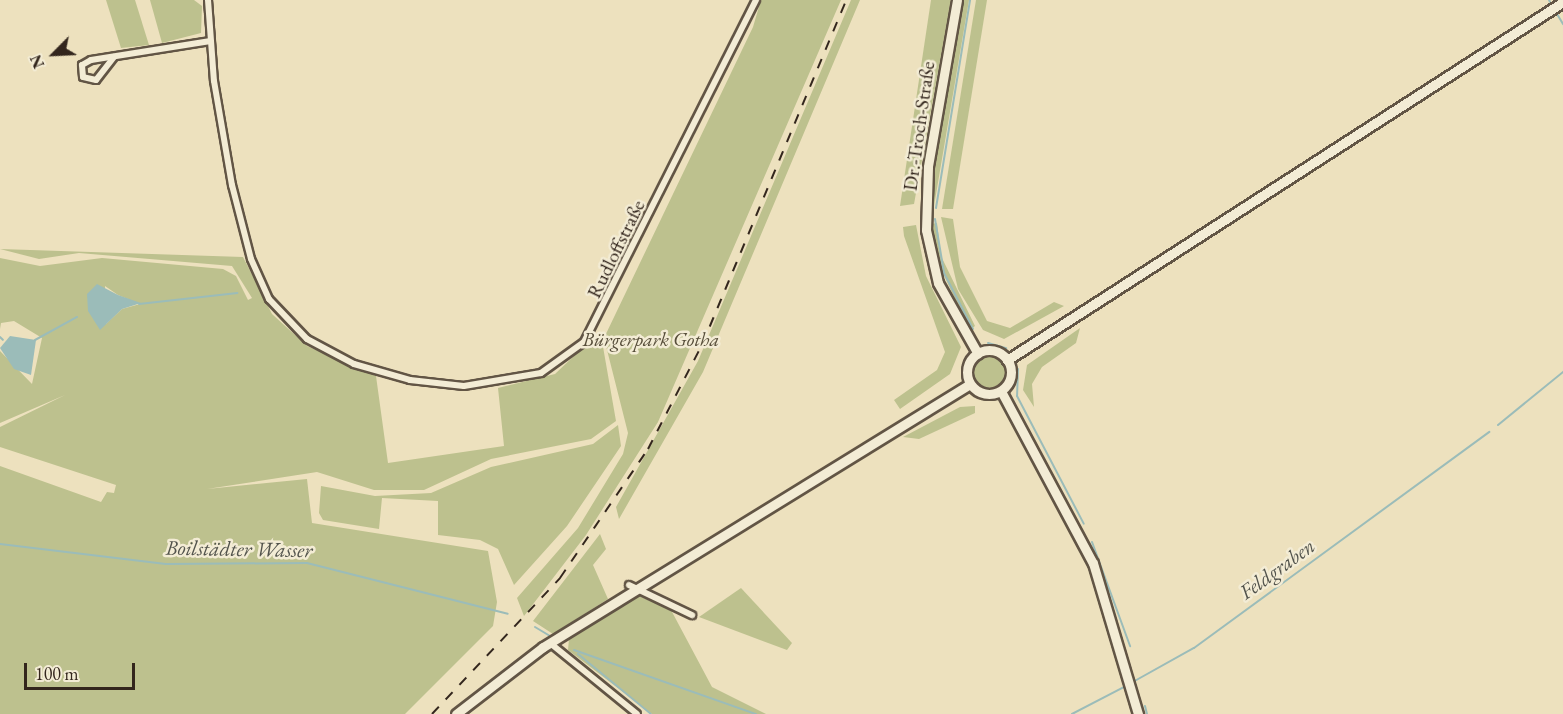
<!DOCTYPE html>
<meta charset="utf-8">
<style>
body{margin:0}
#map{position:relative;width:1563px;height:714px;overflow:hidden;background:#ede1be;font-family:"EB Garamond",serif}
div>[style]{position:absolute}
[style*='--x']{left:calc(var(--x)*1px);top:calc(var(--y)*1px);width:calc(var(--w)*1px);rotate:calc(var(--a)*1deg)}
.green>*{inset:0;background:#bdc18e}
.round{border-radius:50%}
.water>*{inset:0;background:#9bbcb9}
.stream>*{height:2px;margin:-1px;padding:0 1px;transform-origin:1px;border-radius:1px;background:#9bbcb9}
.roads{filter:drop-shadow(2px 0 #625545) drop-shadow(-2px 0 #625545) drop-shadow(0 2px #625545) drop-shadow(0 -2px #625545)}
.street>*{height:6px;margin:-3px;padding:0 3px;transform-origin:3px;border-radius:3px;background:#f3ecd5}
.secondary>*{height:9px;margin:-4.5px;padding:0 4.5px;transform-origin:4.5px;border-radius:4.5px;background:#f3ecd5}
.secondary>.ring{margin:-4.5px;padding:0;box-sizing:content-box;background:none;border:9px solid #f3ecd5;border-radius:50%}
.rail>*{height:2px;margin-top:-1px;transform-origin:0;background:repeating-linear-gradient(90deg,#33261d 0 10px,transparent 0 20px)}
span{translate:-50% -50%;white-space:nowrap;text-align:center;line-height:1.15;-webkit-text-stroke:5px #f3ecd5;paint-order:stroke}
.street-label{font-size:20px;color:#33261d}
.park-label{font-size:20px;color:#564d39;font-style:italic}
.water-label{font-size:21px;color:#52534c;font-style:italic}
.north{position:absolute;left:24px;top:24px;width:60px;height:60px;-webkit-text-stroke:4px #f3ecd5;paint-order:stroke;rotate:246deg;font-size:16px;font-weight:700;line-height:24px;text-align:center;color:#33261d}
.north::after{content:'';display:block;margin:auto;width:21px;height:27px;background:#33261d;clip-path:polygon(50% 0,100% 100%,50% 72%,0 100%)}
.scale{position:absolute;left:24px;top:663px;width:111px;height:27px;box-sizing:border-box;border:3px solid #33261d;border-top:0;padding-left:8px;font-size:18px;line-height:21px;white-space:nowrap;color:#33261d;-webkit-text-stroke:4px #f3ecd5;paint-order:stroke}
</style>
<div id="map">
<div class="green">
<div style="clip-path:polygon(106px 0,135px 0,149px 45px,121px 48px)"></div>
<div style="clip-path:polygon(150px 0,194px 0,202px 6px,201px 33px,162px 43px)"></div>
<div style="clip-path:polygon(761px 0,841px 0,658px 422px,586px 535px,524px 616px,517px 598px,578px 528px,623px 454px,628px 433px,604px 338px,753px 27px)"></div>
<div style="clip-path:polygon(851px 0,860px 0,703px 372px,619px 519px,616px 507px,698px 361px)"></div>
<div style="clip-path:polygon(931px 0,951px 0,914px 204px,900px 206px)"></div>
<div style="clip-path:polygon(963px 0,969px 0,934px 206px,932px 175px)"></div>
<div style="clip-path:polygon(976px 0,987px 0,953px 209px,942px 209px)"></div>
<div style="clip-path:polygon(941px 217px,953px 219px,960px 267px,987px 321px,1010px 328px,1054px 302px,1064px 306px,1004px 339px,983px 330px,958px 289px)"></div>
<div style="clip-path:polygon(937px 223px,941px 256px,975px 326px,970px 330px,937px 261px,931px 224px)"></div>
<div style="clip-path:polygon(916px 225px,926px 276px,961px 347px,950px 374px,900px 409px,894px 400px,937px 370px,945px 352px,904px 236px,903px 227px)"></div>
<div style="clip-path:polygon(evenodd,0 249px,243px 257px,272px 314px,307px 346px,376px 376px,388px 463px,504px 446px,498px 388px,555px 374px,596px 335px,602px 341px,616px 421px,591px 439px,491px 459px,424px 490px,374px 490px,317px 472px,207px 489px,307px 479px,312px 523px,488px 551px,497px 602px,493px 626px,405px 714px,0 714px,0 466px,101px 502px,107px 492px,114px 493px,116px 485px,0 447px,0 427px,65px 395px,0 423px,0 351px,32px 384px,42px 338px,14px 321px,1px 323px,0 329px,0 258px,40px 266px,102px 258px,223px 269px,236px 276px,248px 300px,252px 298px,232px 266px,79px 253px,39px 259px,0 249px,105px 286px,118px 295px,140px 304px,122px 309px,106px 324px,105px 286px)"></div>
<div style="clip-path:polygon(1080px 328px,1076px 343px,1042px 367px,1032px 384px,1034px 407px,1023px 390px,1027px 365px)"></div>
<div class="round" style="left:973px;top:356px;width:32px;height:32px"></div>
<div style="clip-path:polygon(975px 406px,975px 413px,919px 439px,903px 437px,960px 407px)"></div>
<div style="clip-path:polygon(618px 425px,621px 446px,567px 526px,514px 585px,498px 549px,480px 540px,438px 535px,438px 501px,382px 498px,379px 529px,323px 520px,319px 513px,321px 486px,375px 496px,431px 493px,491px 467px,593px 444px)"></div>
<div style="clip-path:polygon(600px 534px,606px 549px,593px 565px,608px 599px,553px 634px,533px 621px)"></div>
<div style="clip-path:polygon(741px 588px,792px 643px,787px 650px,699px 617px)"></div>
<div style="clip-path:polygon(639px 596px,671px 610px,712px 687px,766px 714px,652px 714px,568px 650px,569px 639px)"></div>
</div>
<div class="water">
<div style="clip-path:polygon(97px 284px,118px 295px,141px 303px,122px 309px,100px 330px,88px 311px,87px 294px)"></div>
<div style="clip-path:polygon(10px 336px,36px 340px,31px 375px,14px 369px,0 348px)"></div>
</div>
<div class="stream">
<div style="--x:1549;--y:0;--w:2;--a:63"></div>
<div style="--x:1557;--y:14;--w:12;--a:59"></div>
<div style="--x:936;--y:208;--w:211;--a:-80.7"></div>
<div style="--x:935;--y:219;--w:55;--a:80.5"></div>
<div style="--x:944;--y:273;--w:63;--a:62.6"></div>
<div style="--x:139;--y:304;--w:99;--a:-6.4"></div>
<div style="--x:0;--y:337;--w:4;--a:45"></div>
<div style="--x:35;--y:340;--w:48;--a:-28.7"></div>
<div style="--x:988;--y:343;--w:19;--a:16"></div>
<div style="--x:1018;--y:369;--w:27;--a:92"></div>
<div style="--x:1017;--y:396;--w:144;--a:62.4"></div>
<div style="--x:1498;--y:425;--w:84;--a:-39.2"></div>
<div style="--x:1092;--y:542;--w:111;--a:69.9"></div>
<div style="--x:0;--y:544;--w:167;--a:6.9"></div>
<div style="--x:166;--y:564;--w:141;--a:-0.4"></div>
<div style="--x:307;--y:563;--w:207;--a:14.2"></div>
<div style="--x:535;--y:627;--w:17;--a:31"></div>
<div style="--x:574;--y:650;--w:193;--a:19.4"></div>
<div style="--x:578;--y:654;--w:94;--a:39.4"></div>
<div style="--x:1131;--y:683;--w:72;--a:-29.1"></div>
<div style="--x:1194;--y:648;--w:366;--a:-36.2"></div>
<div style="--x:1145;--y:706;--w:8;--a:76"></div>
<div style="--x:1072;--y:714;--w:61;--a:-27.4"></div>
</div>
<div class="roads">
<div class="street">
<div style="--x:208;--y:0;--w:81;--a:85.8"></div>
<div style="--x:214;--y:81;--w:106;--a:80.2"></div>
<div style="--x:232;--y:185;--w:76;--a:75.6"></div>
<div style="--x:251;--y:259;--w:44;--a:65.8"></div>
<div style="--x:269;--y:299;--w:55;--a:46.5"></div>
<div style="--x:307;--y:339;--w:53;--a:28"></div>
<div style="--x:354;--y:364;--w:58;--a:15.9"></div>
<div style="--x:410;--y:380;--w:54;--a:6.3"></div>
<div style="--x:464;--y:386;--w:78;--a:-9.6"></div>
<div style="--x:541;--y:373;--w:53;--a:-35.8"></div>
<div style="--x:584;--y:342;--w:383;--a:-63.3"></div>
<div style="--x:114;--y:57;--w:29;--a:128"></div>
<div style="--x:96;--y:80;--w:13;--a:-167"></div>
<div style="--x:83;--y:77;--w:12;--a:-95"></div>
<div style="--x:82;--y:65;--w:10;--a:-29"></div>
<div style="--x:91;--y:60;--w:121;--a:-9"></div>
<div style="--x:629;--y:585;--w:70;--a:25.5"></div>
<div style="--x:550;--y:643;--w:112;--a:39.2"></div>
</div>
<div class="secondary">
<div style="--x:957;--y:0;--w:169;--a:99.9"></div>
<div style="--x:928;--y:167;--w:63;--a:91.8"></div>
<div style="--x:926;--y:230;--w:54;--a:77.2"></div>
<div style="--x:938;--y:283;--w:81;--a:60.6"></div>
<div class="ring" style="left:967px;top:350px;width:35px;height:35px"></div>
<div style="--x:1007;--y:360;--w:661;--a:-32.78"></div>
<div style="--x:1001;--y:391;--w:195;--a:61.9"></div>
<div style="--x:1093;--y:563;--w:158;--a:73.4"></div>
<div style="--x:456;--y:714;--w:110;--a:-37.6"></div>
<div style="--x:543;--y:647;--w:501;--a:-31.63"></div>
</div>
</div>
<div class="rail">
<div style="--x:432;--y:714;--w:187;--a:-46.7"></div>
<div style="--x:560;--y:578;--w:156;--a:-55.7"></div>
<div style="--x:648;--y:449;--w:117;--a:-62.6"></div>
<div style="--x:702;--y:345;--w:374;--a:-67.3"></div>
</div>
<div class="street-label">
<span style="left:919px;top:126px;rotate:-82deg">Dr.-Troch-Straße</span>
<span style="left:616px;top:249px;rotate:-64deg">Rudloffstraße</span>
</div>
<div class="park-label">
<span style="left:651px;top:339px">Bürgerpark Gotha</span>
</div>
<div class="water-label">
<span style="left:239px;top:549px;rotate:1deg">Boilstädter Wasser</span>
<span style="left:1277px;top:569px;rotate:-36deg">Feldgraben</span>
</div>
<div class="north">N</div>
<div class="scale">100 m</div>
</div>
